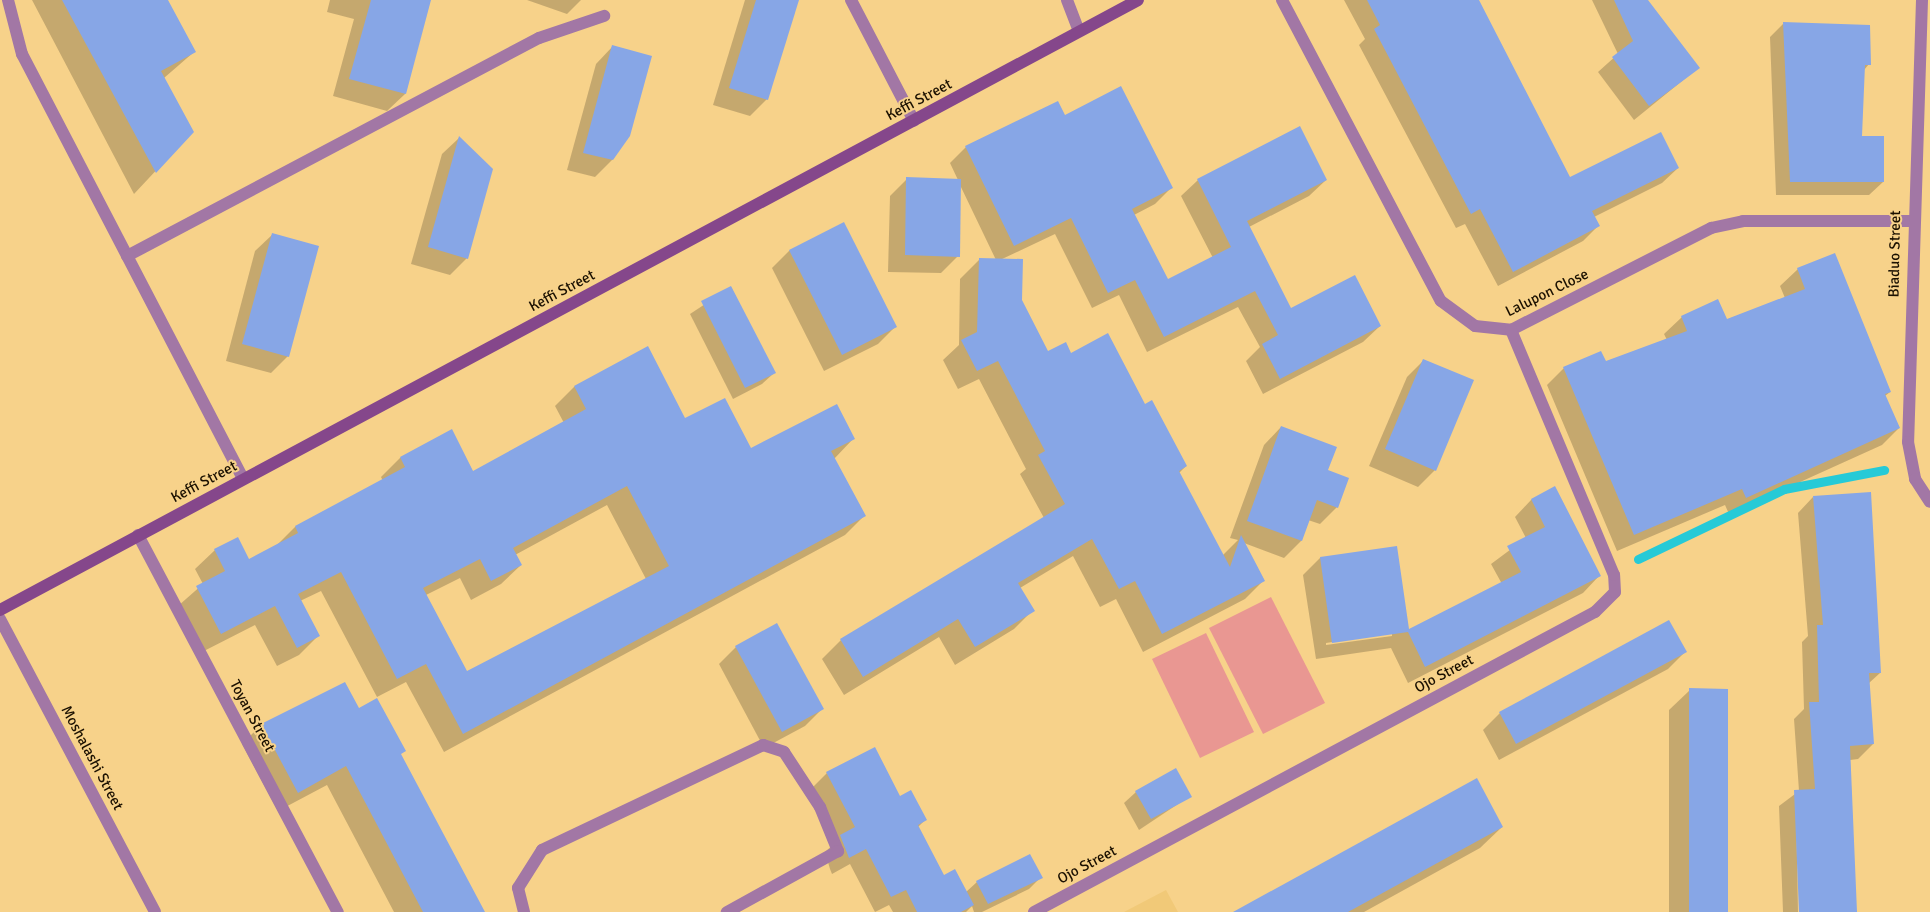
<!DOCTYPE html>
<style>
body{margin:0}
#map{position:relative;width:1930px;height:912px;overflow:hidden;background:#f7d28a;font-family:Signika,sans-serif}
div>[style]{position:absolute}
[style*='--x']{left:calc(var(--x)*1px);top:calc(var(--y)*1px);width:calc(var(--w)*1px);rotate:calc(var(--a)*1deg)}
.built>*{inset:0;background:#f1c978}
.green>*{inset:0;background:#e99792}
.shadow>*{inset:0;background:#0003}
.stream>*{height:9px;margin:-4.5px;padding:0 4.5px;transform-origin:4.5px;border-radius:4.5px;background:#26cad7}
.building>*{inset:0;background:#87a6e6}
.street>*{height:12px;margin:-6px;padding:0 6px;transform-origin:6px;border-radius:6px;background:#a277a5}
.secondary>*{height:12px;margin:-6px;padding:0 6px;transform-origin:6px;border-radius:6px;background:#85478b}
span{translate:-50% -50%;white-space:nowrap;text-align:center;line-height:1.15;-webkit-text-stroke:4px #f7d28a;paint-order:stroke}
.street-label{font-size:15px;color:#1a1000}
</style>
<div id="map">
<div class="built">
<div style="clip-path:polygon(1166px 890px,1178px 912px,1124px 912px)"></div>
</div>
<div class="green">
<div style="clip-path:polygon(1271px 597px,1325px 703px,1263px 734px,1209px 628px)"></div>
<div style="clip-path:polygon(1206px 633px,1254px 732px,1200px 758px,1152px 659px)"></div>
</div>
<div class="shadow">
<div style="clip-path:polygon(32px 0,166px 0,194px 52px,164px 78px,192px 132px,134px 194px)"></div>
<div style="clip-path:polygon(330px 0,430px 0,405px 94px,387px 111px,333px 96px,354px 19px,327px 12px)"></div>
<div style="clip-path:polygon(527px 0,581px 0,567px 14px)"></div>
<div style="clip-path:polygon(745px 0,795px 0,767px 99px,750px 116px,713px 105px)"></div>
<div style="clip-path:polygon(1344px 0,1476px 0,1569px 179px,1678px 168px,1662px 183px,1594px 217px,1598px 226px,1583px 241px,1498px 286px,1465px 224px,1456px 228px,1359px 45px,1365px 39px)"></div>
<div style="clip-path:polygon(1592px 0,1647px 0,1698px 68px,1634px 120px,1598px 72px,1618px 54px)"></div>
<div style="clip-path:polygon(1783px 24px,1869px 64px,1864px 70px,1860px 137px,1883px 182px,1869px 195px,1776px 195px,1770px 37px)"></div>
<div style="clip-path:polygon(613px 46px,612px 160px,595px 177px,567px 170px,596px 64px)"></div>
<div style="clip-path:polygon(1064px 117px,1171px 188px,1155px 204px,1134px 215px,1167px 281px,1213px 258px,1181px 196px,1198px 180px,1326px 180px,1309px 196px,1249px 227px,1290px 310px,1380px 326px,1363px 342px,1263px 394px,1246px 361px,1260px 347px,1238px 307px,1147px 352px,1119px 295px,1092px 308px,1055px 234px,1000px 260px,1047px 353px,1071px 354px,1145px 405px,1186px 466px,1179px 473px,1222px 556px,1238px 540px,1230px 538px,1264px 445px,1281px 427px,1327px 471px,1337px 507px,1320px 524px,1308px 520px,1301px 541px,1284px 558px,1244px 543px,1264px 580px,1245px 599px,1143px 652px,1116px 599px,1100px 607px,1073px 556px,1020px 588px,1033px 610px,1014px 629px,955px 665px,939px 637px,844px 695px,822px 659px,841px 640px,1044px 518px,1020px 474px,1026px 469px,979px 379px,958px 389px,943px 360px,959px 345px,960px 279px,979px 260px,996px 260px,960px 185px,958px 256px,941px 273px,888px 272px,890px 196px,907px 179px,958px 180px,950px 163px,966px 147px)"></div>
<div style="clip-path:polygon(459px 138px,467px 258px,450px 275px,411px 264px,442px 154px)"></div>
<div style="clip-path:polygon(843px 224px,895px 327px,878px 344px,824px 371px,772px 268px,789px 251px)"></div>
<div style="clip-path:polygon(273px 234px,288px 356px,271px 373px,226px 361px,255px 251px)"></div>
<div style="clip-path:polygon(1798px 269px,1890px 392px,1885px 396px,1899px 428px,1882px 445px,1729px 514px,1725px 505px,1617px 551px,1547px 385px,1564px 368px,1605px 363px,1667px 340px,1664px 334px,1682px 317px,1726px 320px,1785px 298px,1780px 286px)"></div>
<div style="clip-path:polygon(731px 287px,774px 373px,762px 384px,733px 399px,690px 314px)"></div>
<div style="clip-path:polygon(evenodd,647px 348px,685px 420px,751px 450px,853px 439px,834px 459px,864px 516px,845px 535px,444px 752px,406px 682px,377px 697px,321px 591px,300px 601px,318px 636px,299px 655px,277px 666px,255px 625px,202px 652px,178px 606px,203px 584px,195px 569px,215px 550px,249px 561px,276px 546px,295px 527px,383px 481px,381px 477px,400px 458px,452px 431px,473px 472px,564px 423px,555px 406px,574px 387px,647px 348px,607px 505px,646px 579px,467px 673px,426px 595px,460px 578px,471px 600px,501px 584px,521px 565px,515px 555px,607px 505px)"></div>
<div style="clip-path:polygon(1424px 360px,1435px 470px,1418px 487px,1369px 466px,1407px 377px)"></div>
<div style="clip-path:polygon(evenodd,1555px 488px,1599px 576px,1583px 593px,1408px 683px,1391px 648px,1316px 659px,1303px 575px,1320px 558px,1396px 547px,1408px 631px,1502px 584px,1491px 564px,1526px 538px,1515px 517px,1531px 500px,1555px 488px,1392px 633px,1392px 636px,1326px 645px,1326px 643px,1392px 633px)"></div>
<div style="clip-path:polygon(1813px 497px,1880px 673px,1869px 683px,1873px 744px,1858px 759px,1850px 760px,1856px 912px,1800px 912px,1796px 804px,1798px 912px,1783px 912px,1779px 806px,1799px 791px,1794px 719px,1804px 709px,1802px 642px,1808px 636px,1798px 513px)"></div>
<div style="clip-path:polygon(736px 647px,822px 709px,805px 726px,764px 748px,719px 664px)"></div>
<div style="clip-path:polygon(1685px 652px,1668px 669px,1499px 760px,1483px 730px,1500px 713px)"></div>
<div style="clip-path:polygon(345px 684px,358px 710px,483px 912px,394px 912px,327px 785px,278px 811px,242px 744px,261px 725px)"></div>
<div style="clip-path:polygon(1690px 690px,1726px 912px,1669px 912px,1669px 710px)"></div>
<div style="clip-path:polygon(827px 773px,900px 798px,925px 820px,918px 827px,944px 877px,966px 892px,977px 882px,1041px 877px,1029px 889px,982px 912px,974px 912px,972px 906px,966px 912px,893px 912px,889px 905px,875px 912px,850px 864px,832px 874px,830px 869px,825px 852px,838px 840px,811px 789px)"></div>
<div style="clip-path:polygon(1136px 792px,1190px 796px,1139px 830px,1124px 803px)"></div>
<div style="clip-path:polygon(1502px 827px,1480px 848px,1364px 912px,1241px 912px)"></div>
</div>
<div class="stream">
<div style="--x:1638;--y:559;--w:162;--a:-25.6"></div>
<div style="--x:1784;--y:489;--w:102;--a:-10.8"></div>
</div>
<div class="building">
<div style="clip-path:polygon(62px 0,168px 0,196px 52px,161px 71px,194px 132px,156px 173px)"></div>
<div style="clip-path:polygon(371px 0,431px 0,406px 94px,349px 79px)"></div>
<div style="clip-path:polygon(756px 0,799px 0,768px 100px,729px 88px)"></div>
<div style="clip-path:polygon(1367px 0,1479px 0,1570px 177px,1661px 132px,1679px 168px,1592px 211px,1600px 226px,1513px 272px,1480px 209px,1471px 214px,1374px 29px,1380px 25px)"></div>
<div style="clip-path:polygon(1614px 0,1648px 0,1700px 68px,1649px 106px,1612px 57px,1633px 41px)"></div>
<div style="clip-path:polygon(1783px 22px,1870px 25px,1871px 65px,1865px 65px,1862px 136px,1884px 136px,1884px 182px,1790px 182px)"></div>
<div style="clip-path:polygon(612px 45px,652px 56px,630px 136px,613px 160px,583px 153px)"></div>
<div style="clip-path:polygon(1121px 86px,1173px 188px,1132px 209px,1168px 279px,1231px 247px,1197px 179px,1300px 126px,1327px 180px,1247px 221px,1291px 308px,1355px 275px,1381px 326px,1280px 379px,1262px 344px,1278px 335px,1255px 291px,1164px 337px,1135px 280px,1108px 293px,1071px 218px,1014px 246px,965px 146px,1058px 101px,1065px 115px)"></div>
<div style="clip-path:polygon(459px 136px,493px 169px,468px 259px,428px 247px)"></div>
<div style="clip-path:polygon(906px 177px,961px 179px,960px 257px,905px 255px)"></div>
<div style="clip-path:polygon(844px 222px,897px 327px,842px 355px,789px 250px)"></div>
<div style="clip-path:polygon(272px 233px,319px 246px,289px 357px,242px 344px)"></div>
<div style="clip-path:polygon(1835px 253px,1891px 392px,1885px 394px,1900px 428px,1746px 498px,1742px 489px,1634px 535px,1563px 367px,1601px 351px,1606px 361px,1687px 331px,1681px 316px,1718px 299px,1727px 319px,1805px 289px,1797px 268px)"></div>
<div style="clip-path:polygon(979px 258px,1023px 259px,1022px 300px,1048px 351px,1066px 342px,1071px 353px,1108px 333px,1145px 404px,1152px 400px,1187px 466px,1179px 471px,1230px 567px,1241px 535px,1265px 581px,1162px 634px,1135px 581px,1119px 589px,1092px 539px,1018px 583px,1035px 611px,975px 647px,958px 619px,863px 677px,840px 639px,1065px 504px,1038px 455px,1045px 451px,998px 361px,977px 371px,961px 340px,977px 332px)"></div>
<div style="clip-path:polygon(731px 286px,776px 373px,745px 388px,701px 301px)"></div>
<div style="clip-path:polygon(evenodd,648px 346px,685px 418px,725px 398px,751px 448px,837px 404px,855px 439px,831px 451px,866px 516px,463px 734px,426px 664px,397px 679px,341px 572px,298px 594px,320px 636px,297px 648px,275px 606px,221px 634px,196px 586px,225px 571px,214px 549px,238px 537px,249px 559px,298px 533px,295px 526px,405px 467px,400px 457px,452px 429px,473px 471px,586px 409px,574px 386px,648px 346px,627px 486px,669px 566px,467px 671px,423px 588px,480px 559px,491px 581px,522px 565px,513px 548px,627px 486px)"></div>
<div style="clip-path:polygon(1423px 359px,1474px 380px,1436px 471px,1385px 449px)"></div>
<div style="clip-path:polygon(1281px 426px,1337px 447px,1328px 470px,1349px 478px,1338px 508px,1317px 500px,1302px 541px,1247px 521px)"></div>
<div style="clip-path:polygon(1555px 486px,1601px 576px,1425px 667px,1408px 632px,1332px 643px,1320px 557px,1397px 546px,1409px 629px,1521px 572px,1507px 546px,1545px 527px,1531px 499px)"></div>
<div style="clip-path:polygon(1871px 492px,1881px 673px,1869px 673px,1874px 744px,1850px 746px,1857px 912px,1799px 912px,1794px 790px,1815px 789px,1809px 702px,1819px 702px,1817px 625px,1823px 625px,1813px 496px)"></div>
<div style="clip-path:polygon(1669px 620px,1687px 652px,1516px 744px,1499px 712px)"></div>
<div style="clip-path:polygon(777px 623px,824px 709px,782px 732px,735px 646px)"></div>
<div style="clip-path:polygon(345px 682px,359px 708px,377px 698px,406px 751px,401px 754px,485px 912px,423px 912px,346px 766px,298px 793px,261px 724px)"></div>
<div style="clip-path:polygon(1689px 688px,1728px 689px,1728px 912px,1689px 912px)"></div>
<div style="clip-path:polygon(875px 747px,900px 796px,911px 790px,927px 820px,918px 825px,944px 875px,955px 869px,974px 905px,961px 912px,917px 912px,906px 890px,891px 897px,866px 849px,849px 858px,840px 835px,855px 827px,826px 772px)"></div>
<div style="clip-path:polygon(1176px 768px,1192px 797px,1151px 819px,1135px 791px)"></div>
<div style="clip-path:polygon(1477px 778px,1503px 827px,1348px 912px,1233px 912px)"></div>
<div style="clip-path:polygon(1030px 854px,1043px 878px,988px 904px,976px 881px)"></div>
</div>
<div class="street">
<div style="--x:8;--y:0;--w:56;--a:75.5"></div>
<div style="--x:22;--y:54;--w:479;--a:62.5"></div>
<div style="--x:851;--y:0;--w:136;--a:62.5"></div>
<div style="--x:1067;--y:0;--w:33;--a:69"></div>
<div style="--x:1282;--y:0;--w:340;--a:62.2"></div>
<div style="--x:1441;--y:301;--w:42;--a:36.3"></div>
<div style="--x:1475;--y:326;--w:36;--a:6"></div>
<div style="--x:1511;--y:330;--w:225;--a:-27"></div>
<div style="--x:1711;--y:228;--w:33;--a:-12"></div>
<div style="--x:1743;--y:221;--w:169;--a:0"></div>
<div style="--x:1922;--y:0;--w:442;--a:91.8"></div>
<div style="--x:1908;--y:442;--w:38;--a:79"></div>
<div style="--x:1915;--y:479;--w:27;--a:57"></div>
<div style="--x:127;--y:256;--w:466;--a:-27.9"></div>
<div style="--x:539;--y:38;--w:69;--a:-18.7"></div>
<div style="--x:138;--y:535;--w:427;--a:62.1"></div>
<div style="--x:0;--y:619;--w:331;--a:62.1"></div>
<div style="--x:524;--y:912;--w:25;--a:-104"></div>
<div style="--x:518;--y:888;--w:45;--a:-57.7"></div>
<div style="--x:542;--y:850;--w:245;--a:-25.4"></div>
<div style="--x:763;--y:745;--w:22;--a:18"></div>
<div style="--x:784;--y:752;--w:66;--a:56.8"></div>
<div style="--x:820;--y:807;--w:48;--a:67.8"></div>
<div style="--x:838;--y:851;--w:127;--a:151.2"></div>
<div style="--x:1034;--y:912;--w:636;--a:-28.14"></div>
<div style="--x:1595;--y:612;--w:28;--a:-45"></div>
<div style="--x:1615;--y:592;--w:17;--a:-93"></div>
<div style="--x:1614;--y:575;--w:266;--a:-112.8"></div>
</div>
<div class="secondary">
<div style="--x:0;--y:610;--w:1291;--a:-28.19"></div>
</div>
<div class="street-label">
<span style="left:919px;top:100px;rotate:-28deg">Keffi Street</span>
<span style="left:1895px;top:254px;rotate:-89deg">Biaduo Street</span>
<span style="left:562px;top:291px;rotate:-28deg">Keffi Street</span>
<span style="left:1547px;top:293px;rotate:-26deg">Lalupon Close</span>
<span style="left:204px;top:482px;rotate:-28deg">Keffi Street</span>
<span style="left:1444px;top:674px;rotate:-28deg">Ojo Street</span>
<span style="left:252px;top:716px;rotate:62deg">Toyan Street</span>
<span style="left:92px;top:758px;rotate:62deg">Moshalashi Street</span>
<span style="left:1087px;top:865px;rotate:-28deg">Ojo Street</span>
</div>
</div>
